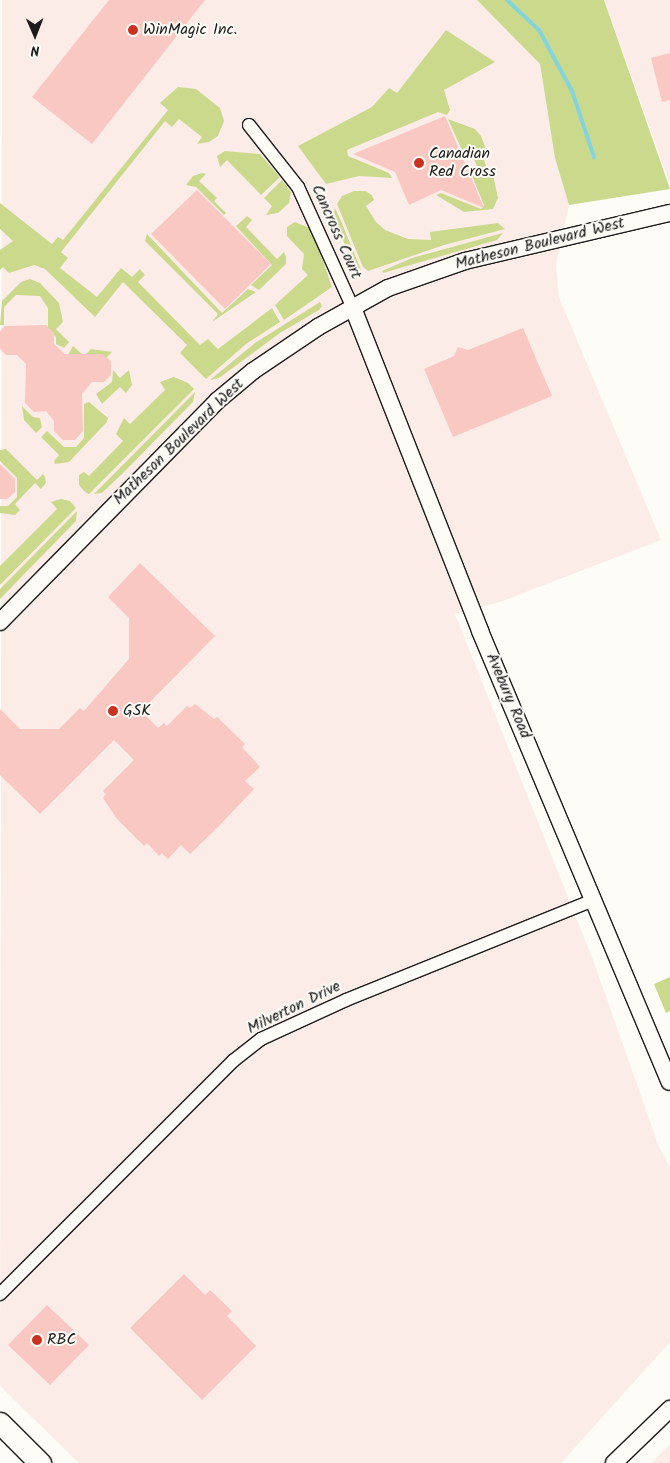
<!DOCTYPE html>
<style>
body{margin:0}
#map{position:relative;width:670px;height:1463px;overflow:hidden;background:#fdfcf7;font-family:Kalam,sans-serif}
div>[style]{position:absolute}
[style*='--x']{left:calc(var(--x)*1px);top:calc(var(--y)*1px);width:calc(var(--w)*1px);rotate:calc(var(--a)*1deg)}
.built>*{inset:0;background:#fcece7}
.green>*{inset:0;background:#cbd98d}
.stream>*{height:4px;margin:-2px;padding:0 2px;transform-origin:2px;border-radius:2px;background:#83d5db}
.building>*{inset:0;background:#f9c8c2}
.roads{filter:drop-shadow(1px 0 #1c1c1c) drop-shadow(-1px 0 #1c1c1c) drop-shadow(0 1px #1c1c1c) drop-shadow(0 -1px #1c1c1c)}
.minor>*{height:12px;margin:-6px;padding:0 6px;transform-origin:6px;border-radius:6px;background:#fdfcf7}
.tertiary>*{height:16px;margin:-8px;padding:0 8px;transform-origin:8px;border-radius:8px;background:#fdfcf7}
.primary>*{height:21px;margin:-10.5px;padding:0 10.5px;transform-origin:10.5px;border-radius:10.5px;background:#fdfcf7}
.dots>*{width:14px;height:14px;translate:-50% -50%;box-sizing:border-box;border:2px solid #fdfcf7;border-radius:50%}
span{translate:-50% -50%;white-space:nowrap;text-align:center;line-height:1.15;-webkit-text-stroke:4px #fdfcf7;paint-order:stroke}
.poi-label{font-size:16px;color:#1c1c1c}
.left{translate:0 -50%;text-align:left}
.street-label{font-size:16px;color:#1c1c1c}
.north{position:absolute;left:10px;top:10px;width:50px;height:50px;-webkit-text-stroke:4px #fdfcf7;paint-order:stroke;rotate:179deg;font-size:14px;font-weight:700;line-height:20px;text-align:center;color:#1c1c1c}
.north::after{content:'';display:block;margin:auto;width:18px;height:22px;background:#1c1c1c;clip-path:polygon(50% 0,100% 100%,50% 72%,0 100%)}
</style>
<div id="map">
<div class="built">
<div style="clip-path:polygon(2px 0,477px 0,540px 64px,555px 158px,569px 205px,556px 265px,559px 297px,661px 540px,500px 602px,455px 614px,595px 965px,659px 1147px,670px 1167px,670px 1342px,561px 1463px,79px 1463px,0 1386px)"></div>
<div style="clip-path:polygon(604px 0,670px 0,670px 184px)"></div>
<div style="clip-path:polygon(670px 1444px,670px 1463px,651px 1463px)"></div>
</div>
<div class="green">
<div style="clip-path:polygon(477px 0,604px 0,670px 189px,569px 205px,555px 158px,540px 64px)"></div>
<div style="clip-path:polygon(446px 30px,495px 62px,444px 90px,450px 110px,447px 115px,438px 112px,347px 150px,348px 156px,389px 173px,392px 178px,359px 176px,326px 184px,298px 146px,372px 107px,389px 88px,397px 93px)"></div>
<div style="clip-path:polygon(178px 87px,196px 89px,220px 108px,224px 121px,218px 136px,209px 142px,197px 144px,202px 137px,179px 119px,172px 127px,165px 121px,61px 252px,68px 258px,60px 268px,97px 297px,121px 268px,132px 277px,140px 269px,145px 275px,138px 282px,200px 345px,208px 339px,218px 349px,272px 308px,280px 322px,246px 344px,206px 379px,180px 353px,187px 345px,123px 282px,95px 317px,45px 269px,34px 265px,9px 273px,3px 267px,0 270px,0 250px,13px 241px,0 229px,0 203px,52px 244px,58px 237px,63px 240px,168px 110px,160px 103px)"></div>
<div style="clip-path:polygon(448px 119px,475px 129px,481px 136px,489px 157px,484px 159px,486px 166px,478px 168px,473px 157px,466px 159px)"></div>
<div style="clip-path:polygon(225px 151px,260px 154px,280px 177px,261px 195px,227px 160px,220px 167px,217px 156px)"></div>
<div style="clip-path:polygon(492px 170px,498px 198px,493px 209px,464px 212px,436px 195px,441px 193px,481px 209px,484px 205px,472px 176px)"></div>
<div style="clip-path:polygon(202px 173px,206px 174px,199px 181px,217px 198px,214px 201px,226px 213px,224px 215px,196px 187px,186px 185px,193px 176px)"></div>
<div style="clip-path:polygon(282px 180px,291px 192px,289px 203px,278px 213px,266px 215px,272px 206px,264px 198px)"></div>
<div style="clip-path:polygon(354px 191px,365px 191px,372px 195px,374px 200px,366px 206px,376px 222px,385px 230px,408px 239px,431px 240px,430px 232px,498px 223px,505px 229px,444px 245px,368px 271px,363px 267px,337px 204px,342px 196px)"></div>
<div style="clip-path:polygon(335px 208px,341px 221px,361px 270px,353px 264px,333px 216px)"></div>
<div style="clip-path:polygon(247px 216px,252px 220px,246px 227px,277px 259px,284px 252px,286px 257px,286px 264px,259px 290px,251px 285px,272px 265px,236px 226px)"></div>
<div style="clip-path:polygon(295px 222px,312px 229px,332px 287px,284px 320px,275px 305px,308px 275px,302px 269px,304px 254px,287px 236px,287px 227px)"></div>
<div style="clip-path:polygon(503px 233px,497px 240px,383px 273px,382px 271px,412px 258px)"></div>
<div style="clip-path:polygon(147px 234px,222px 313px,248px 289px,256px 292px,212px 322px,218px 314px,145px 241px)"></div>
<div style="clip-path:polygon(30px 279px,40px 283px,59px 303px,63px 322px,56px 329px,69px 342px,64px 348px,56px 344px,56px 337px,48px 329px,48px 308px,40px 296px,16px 295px,4px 307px,4px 325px,0 325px,2px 301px,21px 282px)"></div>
<div style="clip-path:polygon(320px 302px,322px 306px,319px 310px,280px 333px,219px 378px,210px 380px,255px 343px)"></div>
<div style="clip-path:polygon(73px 346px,84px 356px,91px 349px,112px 352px,105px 359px,67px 357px)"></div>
<div style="clip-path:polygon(113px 370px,120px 378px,129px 370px,132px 385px,126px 393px,120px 387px,102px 404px,96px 394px,112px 382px)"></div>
<div style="clip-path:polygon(174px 377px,188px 383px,194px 389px,89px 494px,85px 492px,79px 485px,79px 475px,84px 472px,89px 476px,123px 441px,116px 434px,124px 418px,130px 424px,165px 390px,160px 382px)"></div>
<div style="clip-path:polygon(195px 392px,193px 402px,123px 473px,102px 493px,94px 494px)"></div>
<div style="clip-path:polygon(89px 402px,108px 418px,107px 422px,69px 462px,55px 464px,54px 461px,59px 455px,41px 437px,47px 431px,64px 447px,76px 447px,84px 438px,84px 404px)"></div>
<div style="clip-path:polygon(22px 406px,33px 417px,40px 418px,42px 427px,36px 433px,24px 420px)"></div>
<div style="clip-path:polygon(6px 449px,37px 480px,43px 474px,45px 477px,46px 483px,41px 489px,35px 483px,15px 504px,20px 510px,15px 515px,0 513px,0 506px,8px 506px,17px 497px,17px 478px,0 461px,0 450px)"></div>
<div style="clip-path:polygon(61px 499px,70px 501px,76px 508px,0 585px,0 566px,57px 509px,51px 502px)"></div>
<div style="clip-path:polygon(77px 511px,76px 521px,0 599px,0 589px)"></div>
<div style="clip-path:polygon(670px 977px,670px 1011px,666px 1013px,654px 984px)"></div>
</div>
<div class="stream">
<div style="--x:507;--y:0;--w:44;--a:43.2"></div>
<div style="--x:539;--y:30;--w:69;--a:61.6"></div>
<div style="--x:572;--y:91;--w:70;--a:71.6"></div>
</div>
<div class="building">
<div style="clip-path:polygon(109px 0,205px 0,92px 144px,32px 97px)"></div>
<div style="clip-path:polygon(670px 53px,670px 100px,662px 102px,651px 58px)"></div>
<div style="clip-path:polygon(445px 116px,484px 208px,441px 190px,409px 205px,395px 172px,353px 154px)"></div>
<div style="clip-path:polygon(197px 190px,271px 264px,225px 309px,151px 234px)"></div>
<div style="clip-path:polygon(46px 325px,54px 333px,54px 344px,65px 354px,102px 354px,111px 361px,111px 375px,104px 382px,92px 382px,82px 394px,83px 431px,75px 440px,63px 440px,54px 431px,54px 421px,46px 411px,34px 412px,25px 403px,26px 364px,17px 355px,6px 355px,0 349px,0 331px,5px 326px)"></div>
<div style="clip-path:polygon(523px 328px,552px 396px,453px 437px,424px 369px,454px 356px,458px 347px,468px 350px)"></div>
<div style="clip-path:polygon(0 464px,15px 479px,15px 492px,7px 499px,0 499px)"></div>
<div style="clip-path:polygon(140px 563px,215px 636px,141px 711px,158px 728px,164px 723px,167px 726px,187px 706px,190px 708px,195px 704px,214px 719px,217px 717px,245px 744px,242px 747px,260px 767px,245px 781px,254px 789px,217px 828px,190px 854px,181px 845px,168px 859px,162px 853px,159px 856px,147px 843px,144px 846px,117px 819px,103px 798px,106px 794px,103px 791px,134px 760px,114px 740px,40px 814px,0 775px,0 709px,20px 729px,59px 729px,80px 708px,84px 711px,129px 659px,129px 618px,108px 597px)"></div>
<div style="clip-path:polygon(184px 1274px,205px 1295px,210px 1290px,232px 1311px,227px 1316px,256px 1346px,202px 1400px,130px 1328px)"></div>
<div style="clip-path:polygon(47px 1305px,89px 1345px,50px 1385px,8px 1345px)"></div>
</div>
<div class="roads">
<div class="minor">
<div style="--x:249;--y:125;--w:79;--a:51.7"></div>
<div style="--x:298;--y:187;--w:133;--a:65.6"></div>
<div style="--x:0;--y:1294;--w:330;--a:-45"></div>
<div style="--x:233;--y:1061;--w:36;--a:-38"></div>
<div style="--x:261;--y:1039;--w:94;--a:-24.6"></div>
<div style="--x:346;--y:1000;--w:267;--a:-22"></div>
</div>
<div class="tertiary">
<div style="--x:353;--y:308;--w:347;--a:68.5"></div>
<div style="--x:480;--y:631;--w:489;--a:67.2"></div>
<div style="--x:0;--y:622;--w:310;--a:-45.5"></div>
<div style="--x:217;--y:401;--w:47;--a:-39.8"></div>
<div style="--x:253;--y:371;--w:78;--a:-34.1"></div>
<div style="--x:318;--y:327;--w:80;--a:-29.1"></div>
<div style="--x:388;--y:288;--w:82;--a:-19.3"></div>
<div style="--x:465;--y:261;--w:211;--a:-13.2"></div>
<div style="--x:614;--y:1463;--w:78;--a:-44"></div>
</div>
<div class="primary">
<div style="--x:0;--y:1423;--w:57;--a:45"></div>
</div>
</div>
<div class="dots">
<div style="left:133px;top:30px;background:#c8321e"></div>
<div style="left:419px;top:163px;background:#c8321e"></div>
<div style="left:113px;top:711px;background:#c8321e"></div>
<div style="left:37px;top:1340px;background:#c8321e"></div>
</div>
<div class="poi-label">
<span class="left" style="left:143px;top:30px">WinMagic Inc.</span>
<span class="left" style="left:429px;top:163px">Canadian<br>Red Cross</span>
<span class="left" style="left:123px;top:711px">GSK</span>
<span class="left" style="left:47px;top:1340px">RBC</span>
</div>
<div class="street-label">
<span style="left:336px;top:232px;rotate:66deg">Cancross Court</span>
<span style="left:540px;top:244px;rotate:-14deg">Matheson Boulevard West</span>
<span style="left:179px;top:442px;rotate:-44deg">Matheson Boulevard West</span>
<span style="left:508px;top:696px;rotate:67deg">Avebury Road</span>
<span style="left:294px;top:1008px;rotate:-26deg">Milverton Drive</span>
</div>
<div class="north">N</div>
</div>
